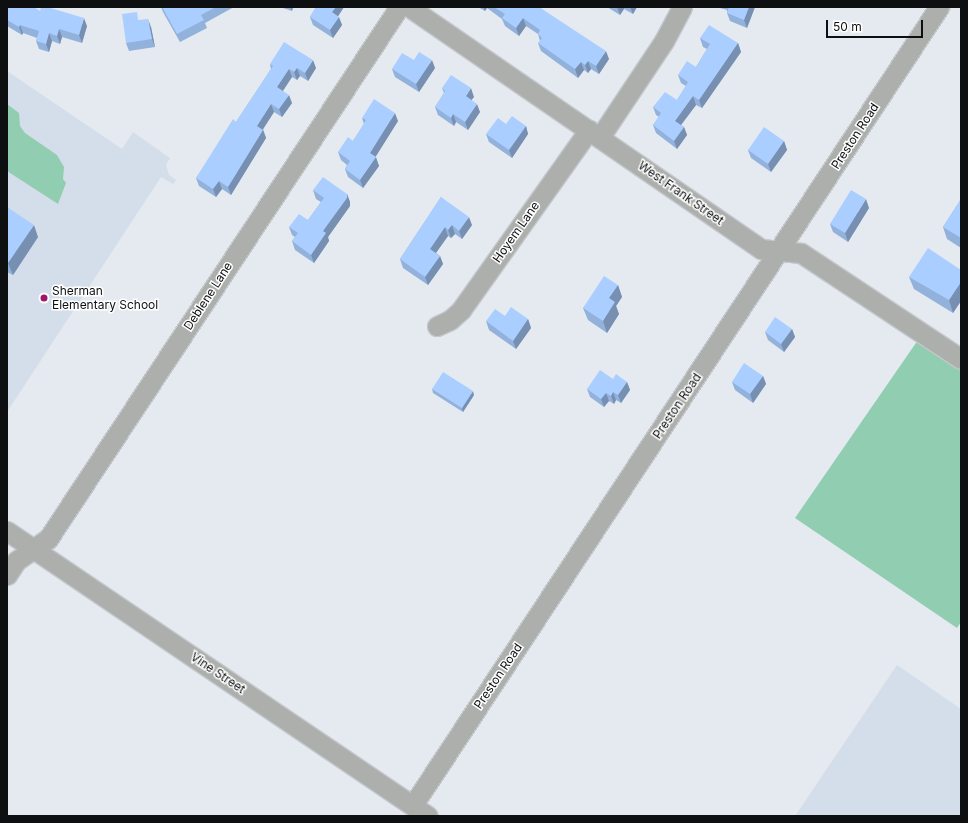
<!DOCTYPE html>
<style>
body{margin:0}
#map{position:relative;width:968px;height:823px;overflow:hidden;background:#e5eaf0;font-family:Inter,sans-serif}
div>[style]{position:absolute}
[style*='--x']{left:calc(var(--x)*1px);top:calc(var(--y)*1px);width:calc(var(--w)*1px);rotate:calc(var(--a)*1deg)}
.built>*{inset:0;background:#d4ddea}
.green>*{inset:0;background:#91cdb1}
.roads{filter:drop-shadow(1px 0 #c2c7cc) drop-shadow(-1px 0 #c2c7cc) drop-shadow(0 1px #c2c7cc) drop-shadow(0 -1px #c2c7cc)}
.minor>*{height:19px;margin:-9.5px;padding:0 9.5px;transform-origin:9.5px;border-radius:9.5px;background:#adafac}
.wall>*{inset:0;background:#92b1db}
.shaded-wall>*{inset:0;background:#7790b2}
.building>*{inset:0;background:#aaceff}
.dots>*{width:11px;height:11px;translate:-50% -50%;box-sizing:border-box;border:2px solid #fff;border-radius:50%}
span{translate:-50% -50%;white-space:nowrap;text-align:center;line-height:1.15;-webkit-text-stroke:3px #fff;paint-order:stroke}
.street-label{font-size:12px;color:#0d0f11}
.poi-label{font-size:12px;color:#0d0f11}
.left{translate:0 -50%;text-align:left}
.frame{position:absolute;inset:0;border:8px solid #0d0f11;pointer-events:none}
.scale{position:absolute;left:826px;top:20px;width:97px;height:18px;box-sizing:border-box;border:2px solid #0d0f11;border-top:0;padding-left:5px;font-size:12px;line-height:14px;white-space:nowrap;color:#0d0f11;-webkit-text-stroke:3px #fff;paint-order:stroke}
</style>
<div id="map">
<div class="built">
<div style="clip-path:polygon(7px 71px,122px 149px,133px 132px,170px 158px,166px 165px,169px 175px,176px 180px,173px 184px,161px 177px,7px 412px)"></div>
<div style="clip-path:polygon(897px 665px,961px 709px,961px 816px,795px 816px)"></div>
</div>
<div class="green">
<div style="clip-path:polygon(7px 104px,19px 113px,20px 126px,25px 133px,57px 155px,64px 167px,63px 179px,66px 183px,58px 204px,7px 171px)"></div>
<div style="clip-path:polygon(918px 340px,961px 370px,961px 622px,957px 628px,795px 518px)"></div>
</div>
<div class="roads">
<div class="minor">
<div style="--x:409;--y:7;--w:427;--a:34.5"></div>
<div style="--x:761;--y:249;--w:40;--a:5.7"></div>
<div style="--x:801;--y:253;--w:192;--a:33.5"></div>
<div style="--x:600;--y:137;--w:115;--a:-56.3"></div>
<div style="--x:664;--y:41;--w:38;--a:-62"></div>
<div style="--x:437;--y:326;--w:14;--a:-25"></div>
<div style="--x:450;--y:320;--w:15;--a:-42"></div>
<div style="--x:461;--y:310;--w:221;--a:-54.6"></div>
<div style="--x:7;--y:531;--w:508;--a:34.1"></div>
<div style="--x:7;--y:575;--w:17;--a:-57"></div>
<div style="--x:16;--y:561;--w:39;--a:-35"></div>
<div style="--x:48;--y:539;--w:637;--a:-56.58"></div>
<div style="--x:413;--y:805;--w:956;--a:-56.61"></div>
</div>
</div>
<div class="wall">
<div style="clip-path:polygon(7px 7px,40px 11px,87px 26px,82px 43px,62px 37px,60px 44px,52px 41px,49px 52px,39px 49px,36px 41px,37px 38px,23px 33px,22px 35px,7px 26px)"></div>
<div style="clip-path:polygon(161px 7px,234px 7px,205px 23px,207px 28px,180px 42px,163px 12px)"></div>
<div style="clip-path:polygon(280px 7px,293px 7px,292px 11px)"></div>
<div style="clip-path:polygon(316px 7px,344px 7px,338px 16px,342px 25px,333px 38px,313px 25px,310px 17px)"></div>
<div style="clip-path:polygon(478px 7px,539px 7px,609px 59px,599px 74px,591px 69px,588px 73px,584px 70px,578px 78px,541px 51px,538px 43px,540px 41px,538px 34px,526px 26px,519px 36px,505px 26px,502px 19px,487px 8px,485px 11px)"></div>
<div style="clip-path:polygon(607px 7px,637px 7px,633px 14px,624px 9px,620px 15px)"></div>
<div style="clip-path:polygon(720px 7px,755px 7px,747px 28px,730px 21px,727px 13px,727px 10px,720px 8px)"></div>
<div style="clip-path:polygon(140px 20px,151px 27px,155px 47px,129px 51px,126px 43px)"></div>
<div style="clip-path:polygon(700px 38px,738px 43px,741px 52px,702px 108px,696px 105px,681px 125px,684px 127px,687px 135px,677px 149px,656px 133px,653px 125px,659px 117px,656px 115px,653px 107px,677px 100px,686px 86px,681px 83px,678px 75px,696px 67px,707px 49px,703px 47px)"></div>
<div style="clip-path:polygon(414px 60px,435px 68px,419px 92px,395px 77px,392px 69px)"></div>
<div style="clip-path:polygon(270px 64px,316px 68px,308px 81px,300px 76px,297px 80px,292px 77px,283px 91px,292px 103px,282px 117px,274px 112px,263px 129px,266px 138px,231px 195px,222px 189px,216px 197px,199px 186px,196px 178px,236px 122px,271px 69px)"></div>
<div style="clip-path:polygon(442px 88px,474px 97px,471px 100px,480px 112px,468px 130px,456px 122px,454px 126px,438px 115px,435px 107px,444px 93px)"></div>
<div style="clip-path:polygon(362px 118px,398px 121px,375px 157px,379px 166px,363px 188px,348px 177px,345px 169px,347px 165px,341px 160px,338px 152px,353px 141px,364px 124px)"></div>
<div style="clip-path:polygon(506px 124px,526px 126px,528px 134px,512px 158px,489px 142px,486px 134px)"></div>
<div style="clip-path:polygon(784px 141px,787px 150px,771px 172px,751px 158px,748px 150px)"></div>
<div style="clip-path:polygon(313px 190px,347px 194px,350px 202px,350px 206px,328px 237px,329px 241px,314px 263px,295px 250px,292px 241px,295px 237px,292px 235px,289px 227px,308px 220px,321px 202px,316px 199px)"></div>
<div style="clip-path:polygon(441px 197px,472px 225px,462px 239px,455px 234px,451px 238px,448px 236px,436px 253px,440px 256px,443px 264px,428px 285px,403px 268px,400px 259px)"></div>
<div style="clip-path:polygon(961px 199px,961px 248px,947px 239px,943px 227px)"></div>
<div style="clip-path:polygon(7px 207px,38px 237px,13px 275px,7px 272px)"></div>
<div style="clip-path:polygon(869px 208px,848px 242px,833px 232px,830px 224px)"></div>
<div style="clip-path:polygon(961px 270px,961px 301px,953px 313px,914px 289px,909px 277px)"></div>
<div style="clip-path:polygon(618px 285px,622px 297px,616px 306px,619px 314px,607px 333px,588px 320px,583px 308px)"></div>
<div style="clip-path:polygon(528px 319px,531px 328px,516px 349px,489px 330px,486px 321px)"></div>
<div style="clip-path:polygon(792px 329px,795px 337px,784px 352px,768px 340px,765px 332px)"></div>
<div style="clip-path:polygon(763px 376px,766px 384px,753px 403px,735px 390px,732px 382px)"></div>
<div style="clip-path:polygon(627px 382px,630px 390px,621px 403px,616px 400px,614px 404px,609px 401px,604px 407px,590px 397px,587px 389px)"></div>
<div style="clip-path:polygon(432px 389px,474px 395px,463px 412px,433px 393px)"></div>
</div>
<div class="shaded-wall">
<div style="clip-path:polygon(290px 7px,293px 7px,292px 11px)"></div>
<div style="clip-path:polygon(336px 7px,344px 7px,335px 21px,332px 12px)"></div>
<div style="clip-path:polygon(483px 7px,486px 7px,487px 8px,485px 11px)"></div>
<div style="clip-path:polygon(617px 7px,624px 7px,624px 9px,620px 15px)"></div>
<div style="clip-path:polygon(630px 7px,637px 7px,633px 14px)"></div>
<div style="clip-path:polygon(749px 7px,755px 7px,747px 28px,744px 20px)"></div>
<div style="clip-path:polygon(339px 17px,342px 25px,333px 38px,330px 30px)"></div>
<div style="clip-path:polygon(84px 18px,87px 26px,82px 43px,79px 35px)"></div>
<div style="clip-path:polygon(523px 18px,526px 26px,519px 36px,516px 28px)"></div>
<div style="clip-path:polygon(148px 19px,151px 27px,155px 47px,152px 39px)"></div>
<div style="clip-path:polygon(20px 25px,23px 33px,22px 35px,19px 27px)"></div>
<div style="clip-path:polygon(59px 29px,62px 37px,60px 44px,57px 36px)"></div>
<div style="clip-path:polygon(49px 33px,52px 41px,49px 52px,46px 44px)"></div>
<div style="clip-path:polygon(738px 43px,741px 52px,702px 108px,699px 100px)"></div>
<div style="clip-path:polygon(606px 51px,609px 59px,599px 74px,596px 66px)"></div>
<div style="clip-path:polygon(313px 60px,316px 68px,308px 81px,305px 73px)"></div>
<div style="clip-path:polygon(432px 60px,435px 68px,419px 92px,416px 84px)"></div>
<div style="clip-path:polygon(588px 61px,591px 69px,588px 73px,585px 65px)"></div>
<div style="clip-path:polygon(581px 62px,584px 70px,578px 78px,575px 69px)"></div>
<div style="clip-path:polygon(297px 68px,300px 76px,297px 80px,294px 72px)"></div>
<div style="clip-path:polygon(289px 69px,292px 77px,280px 95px,277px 87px)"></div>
<div style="clip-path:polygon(471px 88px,474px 97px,468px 104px,466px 96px)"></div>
<div style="clip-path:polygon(289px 95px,292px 103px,282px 117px,279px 109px)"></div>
<div style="clip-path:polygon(693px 96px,696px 105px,678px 129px,675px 121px)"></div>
<div style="clip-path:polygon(271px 104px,274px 112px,260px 134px,257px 126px)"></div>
<div style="clip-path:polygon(477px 104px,480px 112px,468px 130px,465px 122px)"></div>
<div style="clip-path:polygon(395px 113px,398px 121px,373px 161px,370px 153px)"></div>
<div style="clip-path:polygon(453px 114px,456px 122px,454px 126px,451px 118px)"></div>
<div style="clip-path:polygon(526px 126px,528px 134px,512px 158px,509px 150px)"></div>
<div style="clip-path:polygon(684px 127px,687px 135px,677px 149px,674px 141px)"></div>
<div style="clip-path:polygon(263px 130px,266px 138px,231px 195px,228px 187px)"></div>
<div style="clip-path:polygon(784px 141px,787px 150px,771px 172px,768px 164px)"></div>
<div style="clip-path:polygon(376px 157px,379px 166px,363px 188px,360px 180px)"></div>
<div style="clip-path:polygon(219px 181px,222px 189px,216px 197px,213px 189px)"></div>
<div style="clip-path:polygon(347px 194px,350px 202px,350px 206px,328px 237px,329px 241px,314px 263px,311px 255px,323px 231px)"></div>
<div style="clip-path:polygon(866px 199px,869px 208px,848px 242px,845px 233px)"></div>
<div style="clip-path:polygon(469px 217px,472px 225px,462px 239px,459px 231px)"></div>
<div style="clip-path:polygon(34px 225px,38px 237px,13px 275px,8px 263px)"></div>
<div style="clip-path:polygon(452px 225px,455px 234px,451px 238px,448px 230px)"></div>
<div style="clip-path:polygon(445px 227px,448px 236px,433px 257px,430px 249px)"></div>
<div style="clip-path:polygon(440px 256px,443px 264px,428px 285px,425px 277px)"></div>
<div style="clip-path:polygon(961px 282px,961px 301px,953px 313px,949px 300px)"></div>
<div style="clip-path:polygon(618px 285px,622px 297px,616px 306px,619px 314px,607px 333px,603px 321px,609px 298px)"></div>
<div style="clip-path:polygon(528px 319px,531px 328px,516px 349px,513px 341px)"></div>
<div style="clip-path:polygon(792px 329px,795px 337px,784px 352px,781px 344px)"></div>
<div style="clip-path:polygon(763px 376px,766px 384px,753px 403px,750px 394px)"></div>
<div style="clip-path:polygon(627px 382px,630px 390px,621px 403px,618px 395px)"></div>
<div style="clip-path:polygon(473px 391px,474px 395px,463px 412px,462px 408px)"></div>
<div style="clip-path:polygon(613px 392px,616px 400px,614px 404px,611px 396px)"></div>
<div style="clip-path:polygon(606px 393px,609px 401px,604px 407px,601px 399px)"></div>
</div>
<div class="building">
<div style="clip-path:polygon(7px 7px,34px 7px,40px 11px,41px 7px,47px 7px,84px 18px,79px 35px,59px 29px,57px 36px,49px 33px,46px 44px,36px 41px,39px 31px,20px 25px,19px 27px,7px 20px)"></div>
<div style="clip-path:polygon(162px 7px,216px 7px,201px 15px,204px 20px,177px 34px)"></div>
<div style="clip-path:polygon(316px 7px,336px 7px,332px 12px,339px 17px,330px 30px,310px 17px)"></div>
<div style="clip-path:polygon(494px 7px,539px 7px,606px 51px,596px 66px,588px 61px,585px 65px,581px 62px,575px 69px,538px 43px,542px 38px,538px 34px,540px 30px,523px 18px,516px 28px,502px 18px,505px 14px)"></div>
<div style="clip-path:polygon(729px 7px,749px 7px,744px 20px,727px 13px)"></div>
<div style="clip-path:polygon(137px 12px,138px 20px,148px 19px,152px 39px,126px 43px,122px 14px)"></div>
<div style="clip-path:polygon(709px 25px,738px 43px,699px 100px,693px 96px,675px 121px,684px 127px,674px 141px,653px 125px,661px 113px,653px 107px,665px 92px,677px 100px,688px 82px,678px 75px,687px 61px,696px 67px,710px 44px,700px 38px)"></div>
<div style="clip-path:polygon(284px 42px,313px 60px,305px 73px,297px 68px,294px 72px,289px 69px,277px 87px,289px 95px,279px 109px,271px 104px,257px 126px,263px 130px,228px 187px,219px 181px,213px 189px,196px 178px,233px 119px,236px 122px,273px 66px,270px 64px)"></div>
<div style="clip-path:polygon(419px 52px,432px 60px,416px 84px,392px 69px,402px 53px,414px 60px)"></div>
<div style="clip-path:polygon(451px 75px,471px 88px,466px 96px,477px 104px,465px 122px,453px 114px,451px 118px,435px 107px,445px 91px,442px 88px)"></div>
<div style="clip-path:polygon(374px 99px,395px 113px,370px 153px,376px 157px,360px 180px,345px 169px,350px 161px,338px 152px,348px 137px,353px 141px,366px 120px,362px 118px)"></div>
<div style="clip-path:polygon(512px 116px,526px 126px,509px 150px,486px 134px,498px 118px,506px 124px)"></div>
<div style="clip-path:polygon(764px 127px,784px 141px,768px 164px,748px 150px)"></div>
<div style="clip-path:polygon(323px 177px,347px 194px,347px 198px,323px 231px,326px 233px,311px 255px,292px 241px,298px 233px,289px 227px,299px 214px,308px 220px,324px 198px,313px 190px)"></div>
<div style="clip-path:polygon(851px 190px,866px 199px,845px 233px,830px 224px)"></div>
<div style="clip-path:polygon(441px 197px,469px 217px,459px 231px,452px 225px,448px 230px,445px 227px,430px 249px,440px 256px,425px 277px,400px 259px)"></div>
<div style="clip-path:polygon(961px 199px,961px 238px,943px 227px)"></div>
<div style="clip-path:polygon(7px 207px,34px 225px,8px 263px,7px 262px)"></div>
<div style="clip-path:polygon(928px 248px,961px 270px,961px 282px,949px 300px,909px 277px)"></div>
<div style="clip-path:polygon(604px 276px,618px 285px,609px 298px,615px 302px,603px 321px,583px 308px)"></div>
<div style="clip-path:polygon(511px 307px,528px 319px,513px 341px,486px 321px,495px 309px,505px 316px)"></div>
<div style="clip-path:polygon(775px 317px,792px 329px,781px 344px,765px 332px)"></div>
<div style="clip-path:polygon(744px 363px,763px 376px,750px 394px,732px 382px)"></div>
<div style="clip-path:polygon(600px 370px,613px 379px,616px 374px,627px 382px,618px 395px,613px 392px,611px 396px,606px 393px,601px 399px,587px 389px)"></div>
<div style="clip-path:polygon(443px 372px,473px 391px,462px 408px,432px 389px)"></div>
</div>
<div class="dots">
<div style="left:44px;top:298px;background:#9e1665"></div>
</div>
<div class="street-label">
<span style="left:855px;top:136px;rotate:-57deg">Preston Road</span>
<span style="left:681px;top:193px;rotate:35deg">West Frank Street</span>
<span style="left:516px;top:232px;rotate:-55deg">Hoyem Lane</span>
<span style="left:208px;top:296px;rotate:-57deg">Deblene Lane</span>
<span style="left:677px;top:406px;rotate:-56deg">Preston Road</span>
<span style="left:218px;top:673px;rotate:34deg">Vine Street</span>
<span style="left:498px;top:676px;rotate:-56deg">Preston Road</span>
</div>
<div class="poi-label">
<span class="left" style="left:52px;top:298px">Sherman<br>Elementary School</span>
</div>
<div class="frame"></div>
<div class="scale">50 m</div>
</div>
